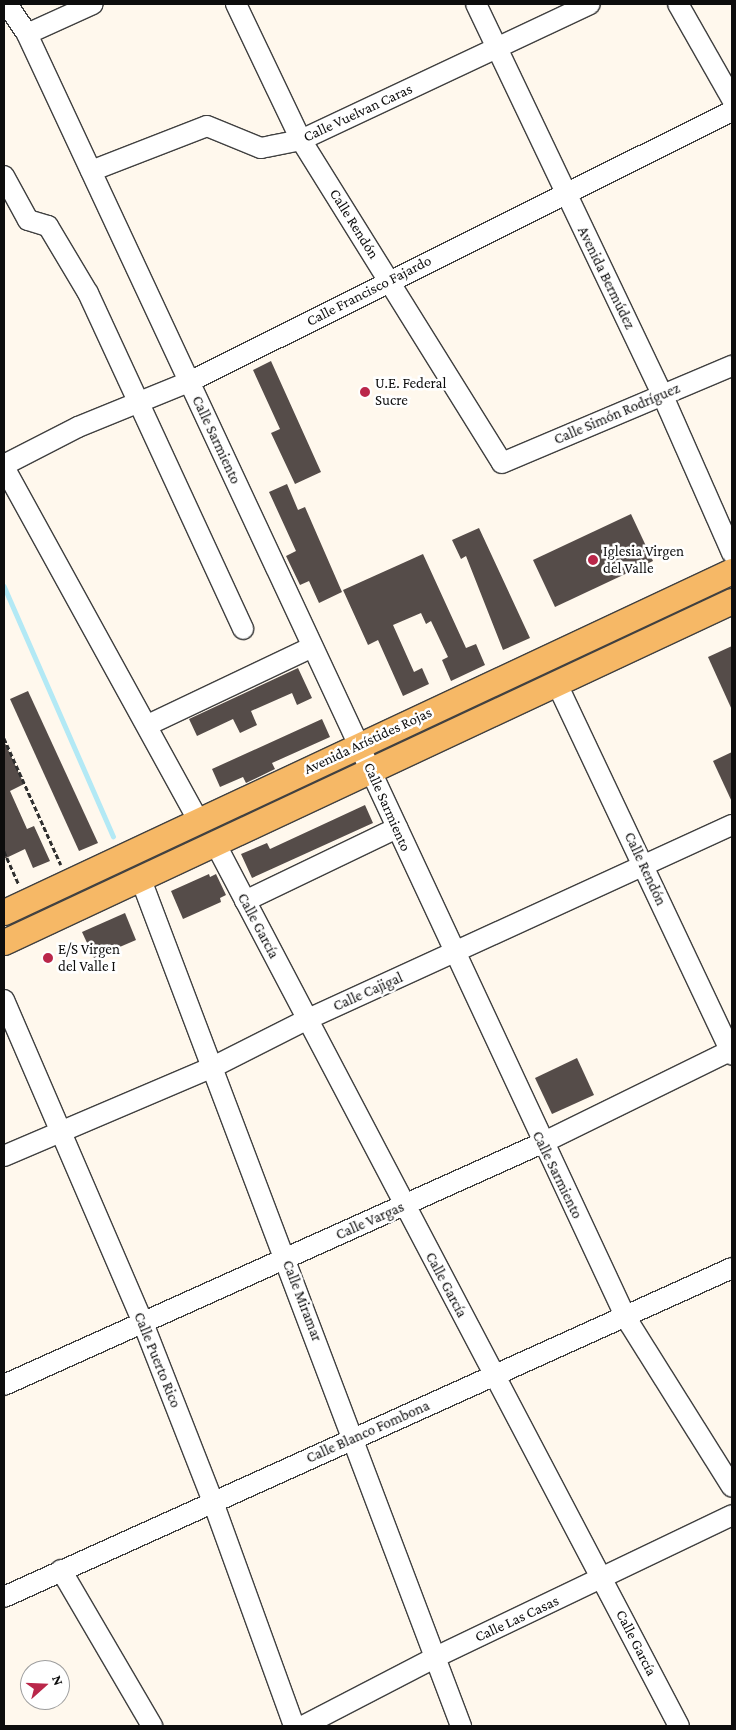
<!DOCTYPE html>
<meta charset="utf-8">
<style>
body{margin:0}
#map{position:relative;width:736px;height:1730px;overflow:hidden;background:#fff8ed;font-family:"Crimson Pro",serif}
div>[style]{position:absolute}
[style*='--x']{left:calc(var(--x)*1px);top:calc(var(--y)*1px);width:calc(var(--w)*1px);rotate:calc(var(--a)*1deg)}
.stream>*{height:4.5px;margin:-2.25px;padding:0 2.25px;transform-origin:2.25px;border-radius:2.25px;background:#b3e9f5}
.building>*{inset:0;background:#554c49}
.path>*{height:2.5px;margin-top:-1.25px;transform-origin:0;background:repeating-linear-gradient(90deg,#2f2f2f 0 5px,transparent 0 7.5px)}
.roads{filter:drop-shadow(1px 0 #404040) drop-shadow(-1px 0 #404040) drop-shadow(0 1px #404040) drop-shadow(0 -1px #404040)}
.minor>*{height:20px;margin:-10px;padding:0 10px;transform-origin:10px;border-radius:10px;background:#fff}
.major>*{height:25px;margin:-12.5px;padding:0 12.5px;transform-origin:12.5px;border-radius:12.5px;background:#f6b866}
.dots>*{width:14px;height:14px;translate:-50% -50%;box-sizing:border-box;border:2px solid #fff;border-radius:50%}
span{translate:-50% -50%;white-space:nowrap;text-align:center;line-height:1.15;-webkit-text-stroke:5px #fff;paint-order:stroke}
.street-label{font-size:15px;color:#0d0d0d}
.poi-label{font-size:15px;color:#0d0d0d}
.left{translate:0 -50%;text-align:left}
.frame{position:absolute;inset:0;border:5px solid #0d0d0d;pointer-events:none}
.north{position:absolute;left:20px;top:1660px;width:50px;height:50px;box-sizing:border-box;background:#fff;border:1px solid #9e9e9e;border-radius:50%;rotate:70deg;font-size:14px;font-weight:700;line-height:20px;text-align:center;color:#0d0d0d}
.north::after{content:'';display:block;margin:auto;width:18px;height:22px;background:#ba274a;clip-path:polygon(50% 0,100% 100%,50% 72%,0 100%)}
</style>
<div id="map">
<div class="stream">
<div style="--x:4;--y:586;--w:273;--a:66.4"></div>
</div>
<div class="building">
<div style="clip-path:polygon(271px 361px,321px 472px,295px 484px,271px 433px,280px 429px,253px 370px)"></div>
<div style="clip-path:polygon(287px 484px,298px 510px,305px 507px,342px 592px,319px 603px,309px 581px,300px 585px,286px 556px,296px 551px,269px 492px)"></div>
<div style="clip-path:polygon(631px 514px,653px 561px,555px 607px,533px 560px)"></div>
<div style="clip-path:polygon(479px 528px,530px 638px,503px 650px,466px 556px,461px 559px,452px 540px)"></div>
<div style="clip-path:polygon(423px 554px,466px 648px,476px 644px,485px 665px,451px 681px,442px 660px,448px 657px,431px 621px,426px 624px,421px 613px,393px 625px,414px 672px,422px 668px,429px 684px,403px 696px,378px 640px,368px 645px,343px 590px)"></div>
<div style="clip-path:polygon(732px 646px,732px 710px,708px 657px)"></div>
<div style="clip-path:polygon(298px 668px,312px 698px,297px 705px,292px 693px,251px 711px,257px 725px,240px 733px,233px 719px,197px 736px,189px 719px)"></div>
<div style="clip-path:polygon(28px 691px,98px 843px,79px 851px,10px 699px)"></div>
<div style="clip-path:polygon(322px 719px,330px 737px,272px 763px,275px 769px,246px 783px,243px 777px,220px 787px,212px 769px)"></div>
<div style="clip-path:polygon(4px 741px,24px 784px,10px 791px,27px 829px,34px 826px,50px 861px,33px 868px,25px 849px,4px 859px)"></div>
<div style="clip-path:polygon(732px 752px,732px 802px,713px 761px)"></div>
<div style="clip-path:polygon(365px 805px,373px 823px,252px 878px,241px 854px,267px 843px,270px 849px)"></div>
<div style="clip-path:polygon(209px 874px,210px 877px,216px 874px,226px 895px,220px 898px,221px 902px,183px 919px,171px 891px)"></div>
<div style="clip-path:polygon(125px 913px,136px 940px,94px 958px,82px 932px)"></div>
<div style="clip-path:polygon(577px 1058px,594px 1095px,552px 1114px,535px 1078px)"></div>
</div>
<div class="path">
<div style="--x:4;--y:738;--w:139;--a:65.8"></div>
<div style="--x:4;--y:851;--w:36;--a:66"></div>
</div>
<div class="roads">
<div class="minor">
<div style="--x:7;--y:4;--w:36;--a:56"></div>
<div style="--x:27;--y:34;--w:1417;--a:64.99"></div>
<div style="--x:626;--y:1318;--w:199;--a:57.9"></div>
<div style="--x:236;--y:4;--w:151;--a:64.5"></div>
<div style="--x:301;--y:140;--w:380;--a:58.1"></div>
<div style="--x:502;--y:463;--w:250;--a:-22.9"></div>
<div style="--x:476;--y:4;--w:432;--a:64.5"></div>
<div style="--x:662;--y:394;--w:174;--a:66.2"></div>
<div style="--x:678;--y:4;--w:109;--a:60.4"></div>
<div style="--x:27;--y:34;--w:72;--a:-24.4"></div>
<div style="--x:91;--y:171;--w:124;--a:-21.2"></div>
<div style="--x:207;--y:126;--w:58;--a:22.2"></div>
<div style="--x:261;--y:148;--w:41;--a:-11.3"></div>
<div style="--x:301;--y:140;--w:319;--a:-25.2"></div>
<div style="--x:4;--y:176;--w:50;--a:61.4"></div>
<div style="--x:28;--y:220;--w:21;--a:17"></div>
<div style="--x:48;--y:226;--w:78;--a:59.2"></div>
<div style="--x:88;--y:293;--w:370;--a:65.2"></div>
<div style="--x:4;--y:465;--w:83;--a:-27.2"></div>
<div style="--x:78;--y:427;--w:120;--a:-22.1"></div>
<div style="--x:189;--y:382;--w:607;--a:-26.52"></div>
<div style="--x:4;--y:467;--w:404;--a:61.2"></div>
<div style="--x:557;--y:684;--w:410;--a:64.7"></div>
<div style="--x:148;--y:725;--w:182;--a:-25.4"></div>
<div style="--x:215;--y:843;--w:997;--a:62.28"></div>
<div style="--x:140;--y:877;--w:908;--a:69.29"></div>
<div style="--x:245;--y:901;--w:169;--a:-25.7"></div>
<div style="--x:4;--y:1000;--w:352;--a:66.7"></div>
<div style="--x:143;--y:1323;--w:192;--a:68.6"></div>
<div style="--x:213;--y:1502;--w:238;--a:70.1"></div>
<div style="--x:4;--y:1156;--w:227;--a:-23.1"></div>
<div style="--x:213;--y:1067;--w:106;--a:-26.8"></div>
<div style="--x:308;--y:1019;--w:466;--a:-24.6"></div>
<div style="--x:4;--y:1385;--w:590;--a:-24.22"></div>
<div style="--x:542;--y:1143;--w:212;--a:-26.1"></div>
<div style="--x:61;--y:1570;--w:181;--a:59.7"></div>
<div style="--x:4;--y:1597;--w:799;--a:-24.32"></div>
<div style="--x:303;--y:1726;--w:150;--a:-27.4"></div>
<div style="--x:436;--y:1657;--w:328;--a:-25.6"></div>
</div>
<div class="major">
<div style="--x:4;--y:912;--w:804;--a:-25.1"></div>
<div style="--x:4;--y:942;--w:804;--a:-25.1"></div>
</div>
</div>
<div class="dots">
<div style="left:365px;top:392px;background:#ba274a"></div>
<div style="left:593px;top:560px;background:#ba274a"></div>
<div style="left:48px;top:958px;background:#ba274a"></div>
</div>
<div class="street-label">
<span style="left:358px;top:113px;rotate:-25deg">Calle Vuelvan Caras</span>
<span style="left:354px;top:224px;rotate:58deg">Calle Rendón</span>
<span style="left:606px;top:278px;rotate:64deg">Avenida Bermúdez</span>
<span style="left:369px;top:291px;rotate:-27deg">Calle Francisco Fajardo</span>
<span style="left:617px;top:414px;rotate:-23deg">Calle Simón Rodríguez</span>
<span style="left:216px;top:440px;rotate:65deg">Calle Sarmiento</span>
<span style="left:368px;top:741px;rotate:-25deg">Avenida Arístides Rojas</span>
<span style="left:387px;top:807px;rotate:66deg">Calle Sarmiento</span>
<span style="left:645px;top:869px;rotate:65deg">Calle Rendón</span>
<span style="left:258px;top:926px;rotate:62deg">Calle García</span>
<span style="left:368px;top:992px;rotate:-24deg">Calle Cajigal</span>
<span style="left:557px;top:1175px;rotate:64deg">Calle Sarmiento</span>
<span style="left:370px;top:1221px;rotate:-24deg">Calle Vargas</span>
<span style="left:446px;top:1285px;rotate:62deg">Calle García</span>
<span style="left:302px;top:1301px;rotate:69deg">Calle Miramar</span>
<span style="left:157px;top:1360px;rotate:68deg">Calle Puerto Rico</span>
<span style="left:368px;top:1432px;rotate:-24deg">Calle Blanco Fombona</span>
<span style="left:517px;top:1619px;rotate:-25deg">Calle Las Casas</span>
<span style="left:636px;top:1643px;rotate:63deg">Calle García</span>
</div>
<div class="poi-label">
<span class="left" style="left:375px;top:392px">U.E. Federal<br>Sucre</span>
<span class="left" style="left:603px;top:560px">Iglesia Virgen<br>del Valle</span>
<span class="left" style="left:58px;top:958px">E/S Virgen<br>del Valle I</span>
</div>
<div class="frame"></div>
<div class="north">N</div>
</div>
